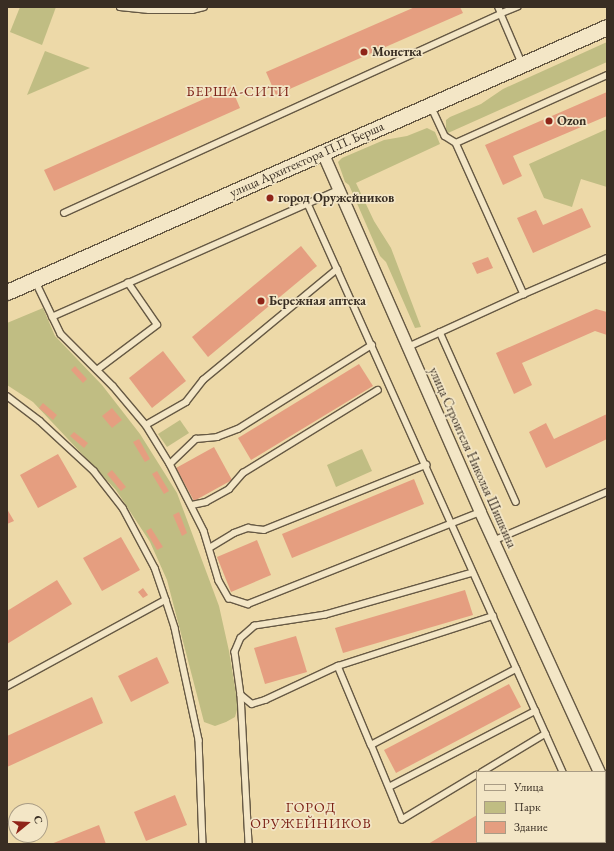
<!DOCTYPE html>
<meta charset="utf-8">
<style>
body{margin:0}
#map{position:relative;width:614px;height:851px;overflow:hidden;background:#edd9a8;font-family:"EB Garamond",serif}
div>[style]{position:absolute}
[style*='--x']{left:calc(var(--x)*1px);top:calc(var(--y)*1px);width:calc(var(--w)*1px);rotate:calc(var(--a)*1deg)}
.green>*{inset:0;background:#c0bd83}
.building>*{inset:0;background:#e59e80}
.roads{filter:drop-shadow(1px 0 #665944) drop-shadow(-1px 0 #665944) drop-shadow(0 1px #665944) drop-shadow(0 -1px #665944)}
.lane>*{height:5.5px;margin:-2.75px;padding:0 2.75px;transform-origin:2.75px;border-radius:2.75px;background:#f3e6c6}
.street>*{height:11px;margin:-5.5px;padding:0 5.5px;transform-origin:5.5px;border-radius:5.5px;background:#f3e6c6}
.secondary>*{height:15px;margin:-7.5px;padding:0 7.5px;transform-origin:7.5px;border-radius:7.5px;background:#f3e6c6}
.dots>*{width:11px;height:11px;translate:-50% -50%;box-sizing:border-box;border:2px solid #f3e6c6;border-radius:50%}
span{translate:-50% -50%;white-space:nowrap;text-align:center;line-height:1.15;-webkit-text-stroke:3.5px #f3e6c6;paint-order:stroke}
.poi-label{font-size:13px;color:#392e23;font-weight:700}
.left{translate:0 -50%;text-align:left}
.street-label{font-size:13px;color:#392e23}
.neighbourhood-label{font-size:14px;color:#7a1f14;letter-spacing:1px}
.frame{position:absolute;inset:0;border:8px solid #392e23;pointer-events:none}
.legend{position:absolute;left:476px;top:771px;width:130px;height:72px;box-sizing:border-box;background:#f3e6c6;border:1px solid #a99c85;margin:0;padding:5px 7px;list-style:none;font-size:12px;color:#392e23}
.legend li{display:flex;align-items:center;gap:8px;height:20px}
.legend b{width:20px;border:1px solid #a99c85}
.north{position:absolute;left:8px;top:803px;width:40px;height:40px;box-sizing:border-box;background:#f3e6c6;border:1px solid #a99c85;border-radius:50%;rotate:72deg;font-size:11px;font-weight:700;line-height:16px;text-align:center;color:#392e23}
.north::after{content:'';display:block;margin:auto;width:14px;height:18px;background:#8f2418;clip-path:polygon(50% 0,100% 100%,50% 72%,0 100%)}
</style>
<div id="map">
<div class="green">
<div style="clip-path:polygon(20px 7px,56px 7px,42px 45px,10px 32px)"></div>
<div style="clip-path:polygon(607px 42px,607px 62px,448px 133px,446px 131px,446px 120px,450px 117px,481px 104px,503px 89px)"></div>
<div style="clip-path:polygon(45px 51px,90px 68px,27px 95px)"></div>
<div style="clip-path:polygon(427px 128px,435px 132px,440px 144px,356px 183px,374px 221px,391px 248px,421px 327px,415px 328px,386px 262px,380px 256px,349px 185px,345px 182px,338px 162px,342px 158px,384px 140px,407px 136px)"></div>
<div style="clip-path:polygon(607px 129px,607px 187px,581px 179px,572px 207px,544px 198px,529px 164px)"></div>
<div style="clip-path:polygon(43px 308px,55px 336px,102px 385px,140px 434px,177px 493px,219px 606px,229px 651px,238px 706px,235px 717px,226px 722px,215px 726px,204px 722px,167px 580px,150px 542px,116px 490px,33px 402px,7px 385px,7px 323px)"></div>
<div style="clip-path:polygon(180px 420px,189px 433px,167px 447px,158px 434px)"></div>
<div style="clip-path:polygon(362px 449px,372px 471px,336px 487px,327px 465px)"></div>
</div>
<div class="building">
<div style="clip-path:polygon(415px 7px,460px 7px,463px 13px,276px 95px,266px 72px)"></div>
<div style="clip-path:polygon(231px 87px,240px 108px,54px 191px,44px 170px)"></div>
<div style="clip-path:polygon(607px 92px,607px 116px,513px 156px,522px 176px,503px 185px,485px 145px)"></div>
<div style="clip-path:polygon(582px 208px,591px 227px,533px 253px,517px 218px,536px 210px,543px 225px)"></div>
<div style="clip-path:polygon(301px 246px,317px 266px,208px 357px,192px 337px)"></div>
<div style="clip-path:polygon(488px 257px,493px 268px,477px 274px,472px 263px)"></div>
<div style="clip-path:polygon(596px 309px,607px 312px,607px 335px,595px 331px,522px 363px,532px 385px,514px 394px,496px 353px)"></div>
<div style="clip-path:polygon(163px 351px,186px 381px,152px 408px,129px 378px)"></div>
<div style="clip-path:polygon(359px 364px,373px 386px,251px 460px,238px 438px)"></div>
<div style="clip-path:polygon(75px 366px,87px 379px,83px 383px,71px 370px)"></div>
<div style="clip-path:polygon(43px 403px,57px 415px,53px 420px,39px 408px)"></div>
<div style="clip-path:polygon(112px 408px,122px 420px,112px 428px,102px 416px)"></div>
<div style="clip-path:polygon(607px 414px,607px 439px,546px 468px,529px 432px,546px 423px,554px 439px)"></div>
<div style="clip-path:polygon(74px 432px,88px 443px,84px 448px,70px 436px)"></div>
<div style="clip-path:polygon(139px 439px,150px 459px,145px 462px,133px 442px)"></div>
<div style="clip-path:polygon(214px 447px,232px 480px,194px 501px,176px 468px)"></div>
<div style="clip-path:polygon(58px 454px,77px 487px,38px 508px,20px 475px)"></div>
<div style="clip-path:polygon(112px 470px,126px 487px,121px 491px,107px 474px)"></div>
<div style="clip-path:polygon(157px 471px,169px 491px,164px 494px,152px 474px)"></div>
<div style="clip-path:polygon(414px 479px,424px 504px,292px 558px,282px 534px)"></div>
<div style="clip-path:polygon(7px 509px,14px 521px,7px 524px)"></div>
<div style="clip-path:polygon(179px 512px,187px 533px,182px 536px,173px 515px)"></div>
<div style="clip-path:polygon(151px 528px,163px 547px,157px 550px,146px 531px)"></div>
<div style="clip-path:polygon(121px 537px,140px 570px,102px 591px,83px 558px)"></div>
<div style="clip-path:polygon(257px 540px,271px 575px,231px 592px,217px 557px)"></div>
<div style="clip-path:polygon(57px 580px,72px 604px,7px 644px,7px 611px)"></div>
<div style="clip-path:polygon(143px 588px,148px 595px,143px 598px,138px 592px)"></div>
<div style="clip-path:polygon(465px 590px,473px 615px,343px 653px,335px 628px)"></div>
<div style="clip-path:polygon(296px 636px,307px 672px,265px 684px,254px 648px)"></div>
<div style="clip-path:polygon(157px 657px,169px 683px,131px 702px,118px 676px)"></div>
<div style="clip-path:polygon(509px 684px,521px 707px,396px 773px,384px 750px)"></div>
<div style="clip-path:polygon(92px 697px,103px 723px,7px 767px,7px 736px)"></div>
<div style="clip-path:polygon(175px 795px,187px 825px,146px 841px,134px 812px)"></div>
<div style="clip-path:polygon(477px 815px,477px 843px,428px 844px)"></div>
<div style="clip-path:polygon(99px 825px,106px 844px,51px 844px)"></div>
</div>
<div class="roads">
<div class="lane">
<div style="--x:120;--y:7;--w:29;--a:6"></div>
<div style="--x:149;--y:10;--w:43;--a:0"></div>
<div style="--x:192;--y:10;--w:12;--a:-14"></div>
<div style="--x:518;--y:7;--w:18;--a:158"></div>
<div style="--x:501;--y:14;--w:53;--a:66.8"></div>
<div style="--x:431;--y:106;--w:33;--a:65"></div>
<div style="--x:445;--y:136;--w:13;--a:32"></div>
<div style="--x:456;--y:143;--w:166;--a:-24.2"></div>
<div style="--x:456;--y:143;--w:166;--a:65.8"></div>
<div style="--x:524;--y:294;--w:90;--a:-23.4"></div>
<div style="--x:308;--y:204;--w:581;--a:65.82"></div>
<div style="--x:546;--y:734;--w:74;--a:148.9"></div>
<div style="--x:64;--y:213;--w:480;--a:-24.5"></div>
<div style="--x:501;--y:14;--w:8;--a:-113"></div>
<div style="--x:35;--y:280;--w:60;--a:64.3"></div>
<div style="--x:61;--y:334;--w:74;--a:45"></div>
<div style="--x:113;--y:386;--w:51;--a:49.8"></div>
<div style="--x:146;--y:425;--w:46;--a:58.4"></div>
<div style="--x:170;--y:464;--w:75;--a:63.1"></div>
<div style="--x:204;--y:531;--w:52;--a:73.3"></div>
<div style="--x:219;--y:581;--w:20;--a:60"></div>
<div style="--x:229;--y:598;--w:20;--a:18"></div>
<div style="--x:248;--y:604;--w:250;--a:-21.6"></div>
<div style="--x:52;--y:317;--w:313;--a:-23.9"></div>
<div style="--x:440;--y:332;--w:186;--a:65.9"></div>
<div style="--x:408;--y:347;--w:128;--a:-24.6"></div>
<div style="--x:97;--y:370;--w:75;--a:-36.9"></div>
<div style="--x:157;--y:325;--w:51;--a:-124.6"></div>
<div style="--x:7;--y:396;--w:41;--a:37.1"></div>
<div style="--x:40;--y:421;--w:74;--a:42.8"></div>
<div style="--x:94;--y:471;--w:47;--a:51.9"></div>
<div style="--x:123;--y:508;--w:68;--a:61.9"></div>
<div style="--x:155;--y:568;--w:34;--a:71"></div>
<div style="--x:166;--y:600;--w:181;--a:151.3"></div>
<div style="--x:146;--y:425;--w:46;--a:-29.9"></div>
<div style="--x:186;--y:402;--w:28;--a:-52"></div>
<div style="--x:203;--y:380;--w:174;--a:-39.6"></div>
<div style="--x:170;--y:464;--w:36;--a:-44"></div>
<div style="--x:196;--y:439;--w:21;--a:-5"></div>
<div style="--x:217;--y:437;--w:22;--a:-21"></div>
<div style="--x:238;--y:429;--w:158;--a:-32.1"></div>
<div style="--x:192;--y:505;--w:14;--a:-12"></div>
<div style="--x:206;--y:502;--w:26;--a:-29"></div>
<div style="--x:229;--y:489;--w:21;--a:-49"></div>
<div style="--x:243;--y:473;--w:158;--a:-31.6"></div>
<div style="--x:493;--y:541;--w:124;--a:-23.3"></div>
<div style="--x:211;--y:547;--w:27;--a:-31"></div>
<div style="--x:234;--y:533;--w:15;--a:-20"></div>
<div style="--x:248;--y:528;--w:16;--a:7"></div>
<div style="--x:264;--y:530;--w:175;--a:-21.9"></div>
<div style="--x:473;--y:573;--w:153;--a:164.1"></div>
<div style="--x:326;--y:615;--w:72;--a:171.2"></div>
<div style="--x:255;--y:626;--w:18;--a:139"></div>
<div style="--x:241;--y:638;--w:15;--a:113"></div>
<div style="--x:235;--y:652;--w:43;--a:82.1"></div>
<div style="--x:241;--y:695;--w:14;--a:39"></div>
<div style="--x:252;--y:704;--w:14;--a:-17"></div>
<div style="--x:265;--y:700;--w:81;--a:-25"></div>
<div style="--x:338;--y:666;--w:163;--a:-17.9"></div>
<div style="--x:166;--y:600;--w:29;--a:72"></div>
<div style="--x:175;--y:628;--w:115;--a:77.9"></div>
<div style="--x:199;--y:740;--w:104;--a:87.8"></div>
<div style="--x:338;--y:666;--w:86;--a:67.3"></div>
<div style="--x:241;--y:695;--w:149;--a:86.9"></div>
<div style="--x:546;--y:734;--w:42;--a:65.9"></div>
<div style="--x:477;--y:775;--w:87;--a:149"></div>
<div style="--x:402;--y:820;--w:81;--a:-112.5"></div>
<div style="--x:371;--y:745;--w:164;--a:-27.7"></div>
<div style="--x:389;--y:787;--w:165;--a:-27.5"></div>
<div style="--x:595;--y:842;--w:2;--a:63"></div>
</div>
<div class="street">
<div style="--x:323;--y:154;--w:391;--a:66.3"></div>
<div style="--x:480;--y:512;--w:286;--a:65.4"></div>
<div style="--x:605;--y:786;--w:4;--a:63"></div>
</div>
<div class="secondary">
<div style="--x:7;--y:292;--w:656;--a:-23.83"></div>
</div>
</div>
<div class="dots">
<div style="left:364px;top:52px;background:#8f2418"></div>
<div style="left:549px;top:121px;background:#8f2418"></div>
<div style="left:270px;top:198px;background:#8f2418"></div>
<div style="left:261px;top:301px;background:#8f2418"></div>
</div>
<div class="poi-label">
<span class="left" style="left:372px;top:52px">Монетка</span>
<span class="left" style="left:557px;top:121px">Ozon</span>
<span class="left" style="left:278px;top:198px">город Оружейников</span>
<span class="left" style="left:269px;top:301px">Бережная аптека</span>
</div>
<div class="street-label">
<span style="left:307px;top:160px;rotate:-24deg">улица Архитектора П.П. Берша</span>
<span style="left:472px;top:458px;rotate:66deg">улица Строителя Николая Шишкина</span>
</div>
<div class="neighbourhood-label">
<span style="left:238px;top:91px">БЕРША-СИТИ</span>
<span style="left:311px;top:815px">ГОРОД<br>ОРУЖЕЙНИКОВ</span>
</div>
<div class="frame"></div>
<ul class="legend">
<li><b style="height:5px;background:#f3e6c6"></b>Улица</li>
<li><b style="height:11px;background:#c0bd83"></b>Парк</li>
<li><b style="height:11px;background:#e59e80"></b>Здание</li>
</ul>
<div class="north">С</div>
</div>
